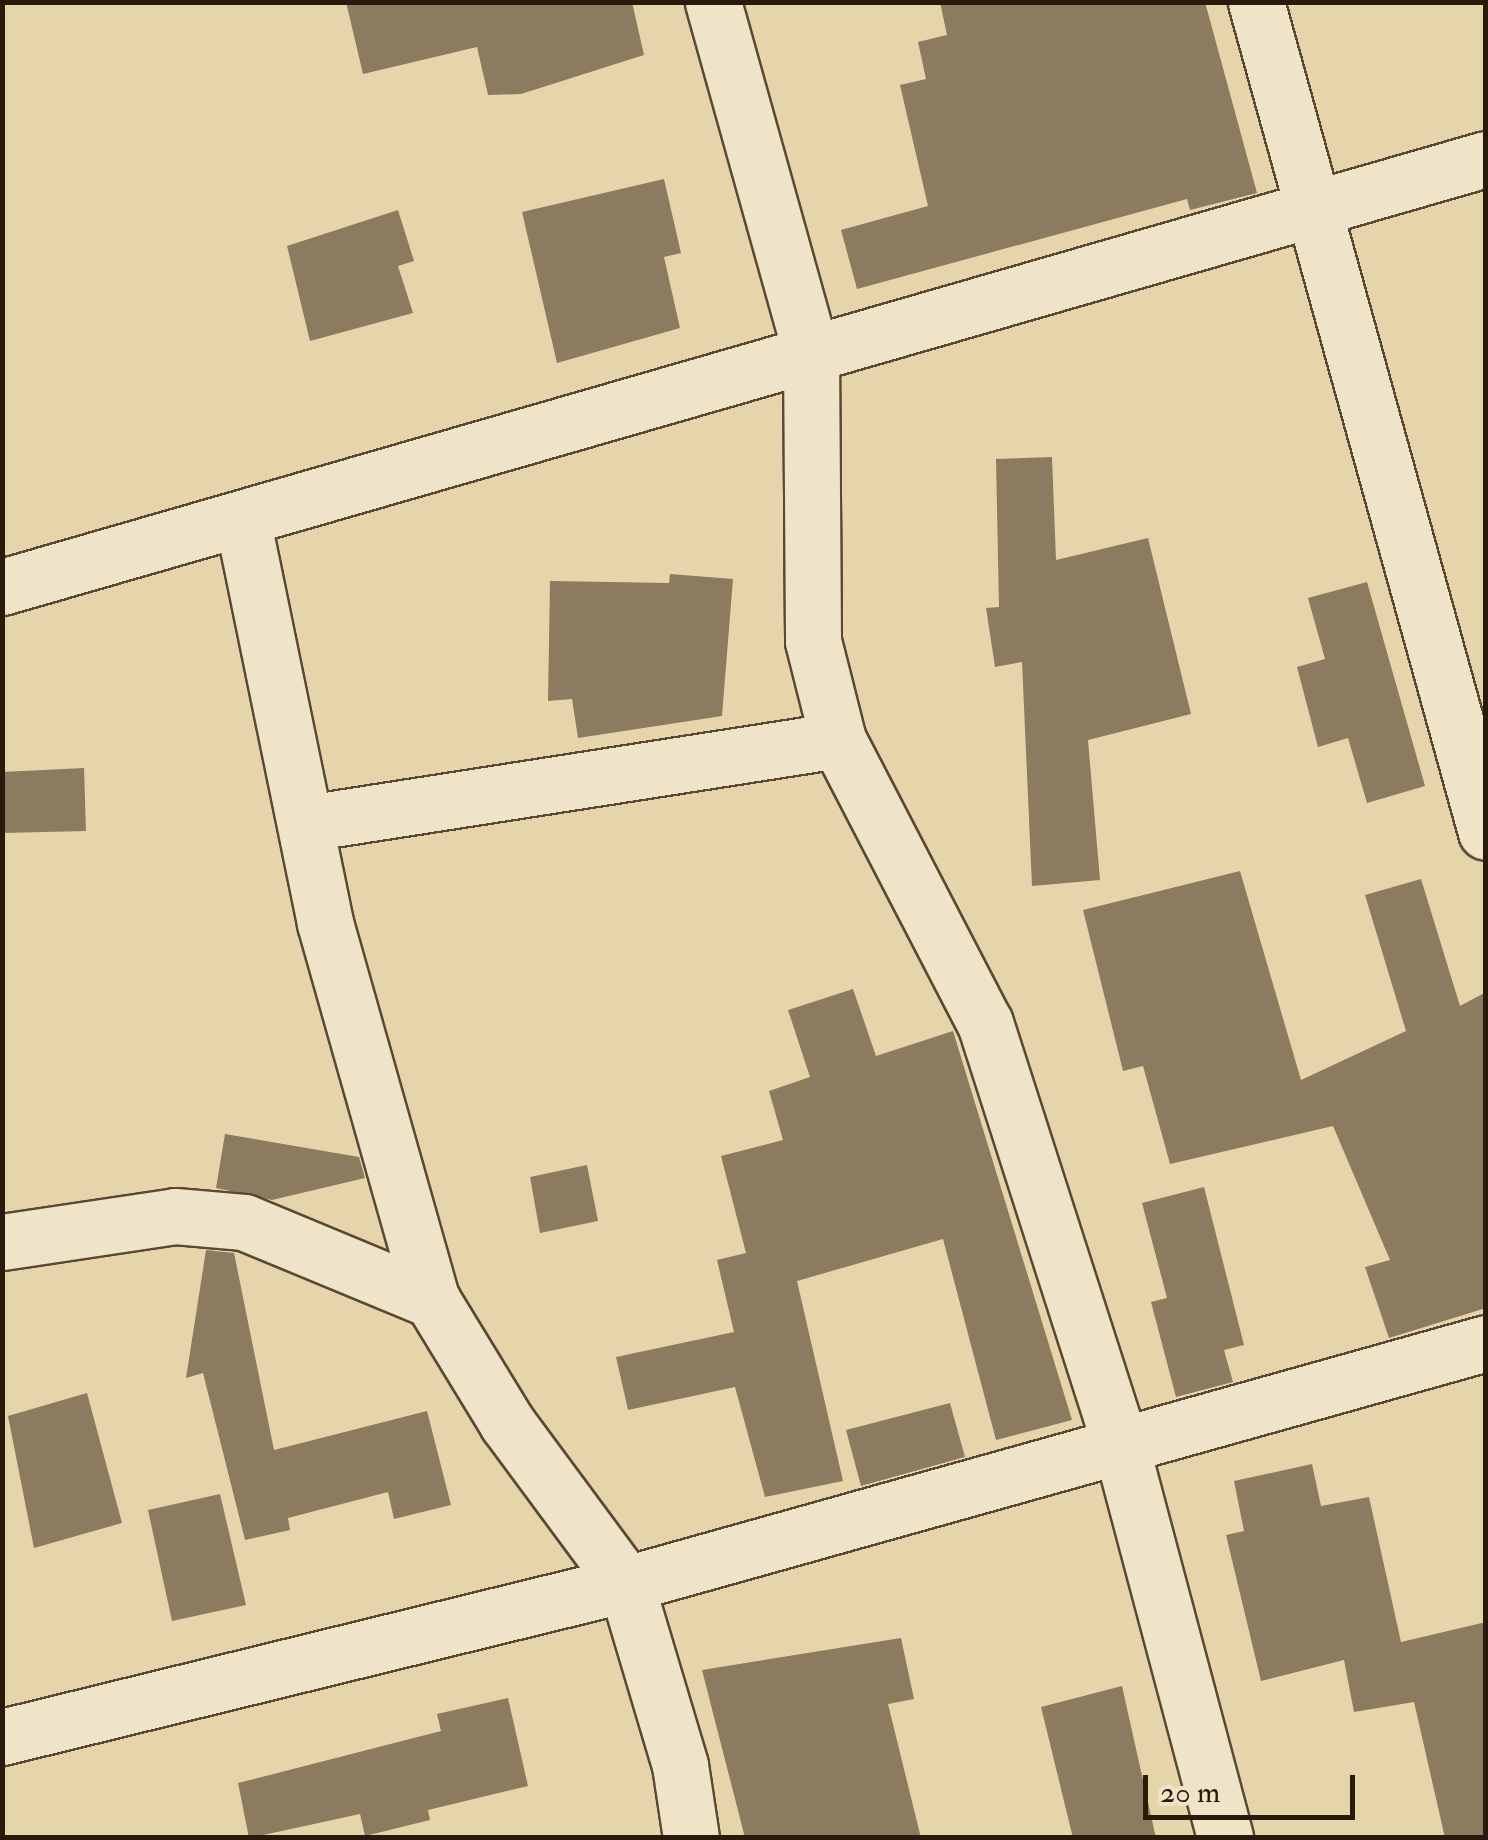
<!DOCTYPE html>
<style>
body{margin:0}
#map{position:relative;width:1488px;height:1840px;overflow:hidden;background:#e6d5aa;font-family:"IM FELL Double Pica",serif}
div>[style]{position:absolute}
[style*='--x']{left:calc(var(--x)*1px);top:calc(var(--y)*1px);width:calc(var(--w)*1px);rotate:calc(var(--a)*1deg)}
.building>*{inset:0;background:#8c7b5e}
.roads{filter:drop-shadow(2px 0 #594934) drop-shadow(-2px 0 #594934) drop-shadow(0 2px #594934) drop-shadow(0 -2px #594934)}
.minor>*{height:55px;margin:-27.5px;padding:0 27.5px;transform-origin:27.5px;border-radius:27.5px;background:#efe4c8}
span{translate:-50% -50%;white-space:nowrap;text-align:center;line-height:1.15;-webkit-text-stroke:10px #efe4c8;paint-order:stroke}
.frame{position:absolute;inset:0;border:5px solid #2a1a0c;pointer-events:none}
.scale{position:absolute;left:1143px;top:1775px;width:212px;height:45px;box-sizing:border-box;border:5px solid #2a1a0c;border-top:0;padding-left:12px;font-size:30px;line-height:35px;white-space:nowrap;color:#2a1a0c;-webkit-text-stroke:8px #efe4c8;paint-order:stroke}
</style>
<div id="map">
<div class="building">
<div style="clip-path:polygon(346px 2px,632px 2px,644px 55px,521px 94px,488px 95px,477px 47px,363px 74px)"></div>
<div style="clip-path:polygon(940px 2px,1205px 2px,1257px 193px,1190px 210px,1187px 199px,857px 289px,841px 230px,928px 206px,900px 85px,926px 79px,918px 42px,947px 35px)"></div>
<div style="clip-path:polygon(664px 179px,681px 253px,664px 257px,680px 328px,557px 363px,522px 212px)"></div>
<div style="clip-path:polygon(398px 210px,414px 261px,398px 266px,413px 313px,310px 341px,287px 246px)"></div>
<div style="clip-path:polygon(1052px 457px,1056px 560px,1148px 538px,1191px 714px,1088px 740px,1100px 880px,1032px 886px,1022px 662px,995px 667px,986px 608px,999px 607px,996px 459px)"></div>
<div style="clip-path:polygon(670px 574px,733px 579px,722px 716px,578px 738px,572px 699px,548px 701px,550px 581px,669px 583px)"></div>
<div style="clip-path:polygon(1367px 582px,1425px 786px,1367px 803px,1348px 738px,1318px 747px,1297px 667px,1325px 659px,1308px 598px)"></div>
<div style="clip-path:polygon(84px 768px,86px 831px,2px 833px,2px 772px)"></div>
<div style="clip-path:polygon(1240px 871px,1301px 1080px,1406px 1031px,1365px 895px,1421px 879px,1460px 1006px,1486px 992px,1486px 1308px,1389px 1338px,1365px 1267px,1390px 1260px,1333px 1126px,1170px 1164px,1143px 1066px,1123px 1071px,1083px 910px)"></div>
<div style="clip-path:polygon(853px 989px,876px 1056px,953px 1031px,1072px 1420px,996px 1440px,943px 1239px,797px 1281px,843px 1481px,765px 1497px,735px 1387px,628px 1410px,616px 1357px,734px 1332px,717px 1260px,746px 1253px,721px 1156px,783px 1140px,769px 1091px,810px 1077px,788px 1010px)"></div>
<div style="clip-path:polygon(225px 1134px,359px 1157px,365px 1178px,272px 1200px,216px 1188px)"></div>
<div style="clip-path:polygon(587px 1165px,598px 1221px,540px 1233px,530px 1177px)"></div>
<div style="clip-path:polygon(1204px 1187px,1244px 1345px,1224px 1350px,1233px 1382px,1176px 1397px,1151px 1302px,1167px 1298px,1142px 1203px)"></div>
<div style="clip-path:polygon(206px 1250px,234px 1253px,274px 1450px,427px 1411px,451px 1505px,394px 1519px,388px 1492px,288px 1518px,290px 1530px,245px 1540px,203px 1373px,186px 1378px)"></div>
<div style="clip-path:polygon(87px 1393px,122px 1523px,34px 1548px,8px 1416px)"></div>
<div style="clip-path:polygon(950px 1403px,965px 1457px,861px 1486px,846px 1430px)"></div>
<div style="clip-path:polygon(1312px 1464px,1321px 1506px,1369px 1497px,1401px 1642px,1486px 1622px,1486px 1838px,1445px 1838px,1414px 1702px,1354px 1712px,1344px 1660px,1261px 1681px,1226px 1535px,1244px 1531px,1234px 1481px)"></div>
<div style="clip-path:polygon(220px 1494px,246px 1605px,172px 1621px,148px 1510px)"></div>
<div style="clip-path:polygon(901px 1638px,914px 1699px,888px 1704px,921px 1838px,745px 1838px,702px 1670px)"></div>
<div style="clip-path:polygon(1122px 1686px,1156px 1838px,1073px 1838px,1041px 1707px)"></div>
<div style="clip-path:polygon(508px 1698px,528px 1786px,428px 1810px,430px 1820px,365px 1836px,360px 1814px,249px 1838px,238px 1783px,441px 1731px,437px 1714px)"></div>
</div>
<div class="roads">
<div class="minor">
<div style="--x:713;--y:2;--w:363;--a:74.4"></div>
<div style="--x:811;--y:352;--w:289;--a:89.6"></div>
<div style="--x:813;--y:641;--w:102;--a:75.8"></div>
<div style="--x:838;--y:740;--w:319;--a:62.6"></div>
<div style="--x:985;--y:1023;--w:448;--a:72.2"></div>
<div style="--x:1122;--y:1450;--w:401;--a:75.1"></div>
<div style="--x:1256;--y:2;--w:861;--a:74.51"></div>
<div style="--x:243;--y:523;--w:408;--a:78.4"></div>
<div style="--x:325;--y:923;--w:392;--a:74.2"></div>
<div style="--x:432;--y:1300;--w:144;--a:58.6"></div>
<div style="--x:507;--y:1423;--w:200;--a:53.5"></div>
<div style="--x:626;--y:1584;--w:189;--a:73.4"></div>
<div style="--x:680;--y:1765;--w:74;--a:81.4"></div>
<div style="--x:2;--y:587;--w:1544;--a:-16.09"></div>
<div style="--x:307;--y:823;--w:537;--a:-8.88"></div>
<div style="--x:2;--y:1242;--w:175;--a:-8.5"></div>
<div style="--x:175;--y:1216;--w:69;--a:5"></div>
<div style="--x:244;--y:1222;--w:204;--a:22.5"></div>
<div style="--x:2;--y:1737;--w:642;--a:-13.78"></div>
<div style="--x:626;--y:1584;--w:893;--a:-15.65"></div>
</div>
</div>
<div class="frame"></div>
<div class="scale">20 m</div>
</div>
